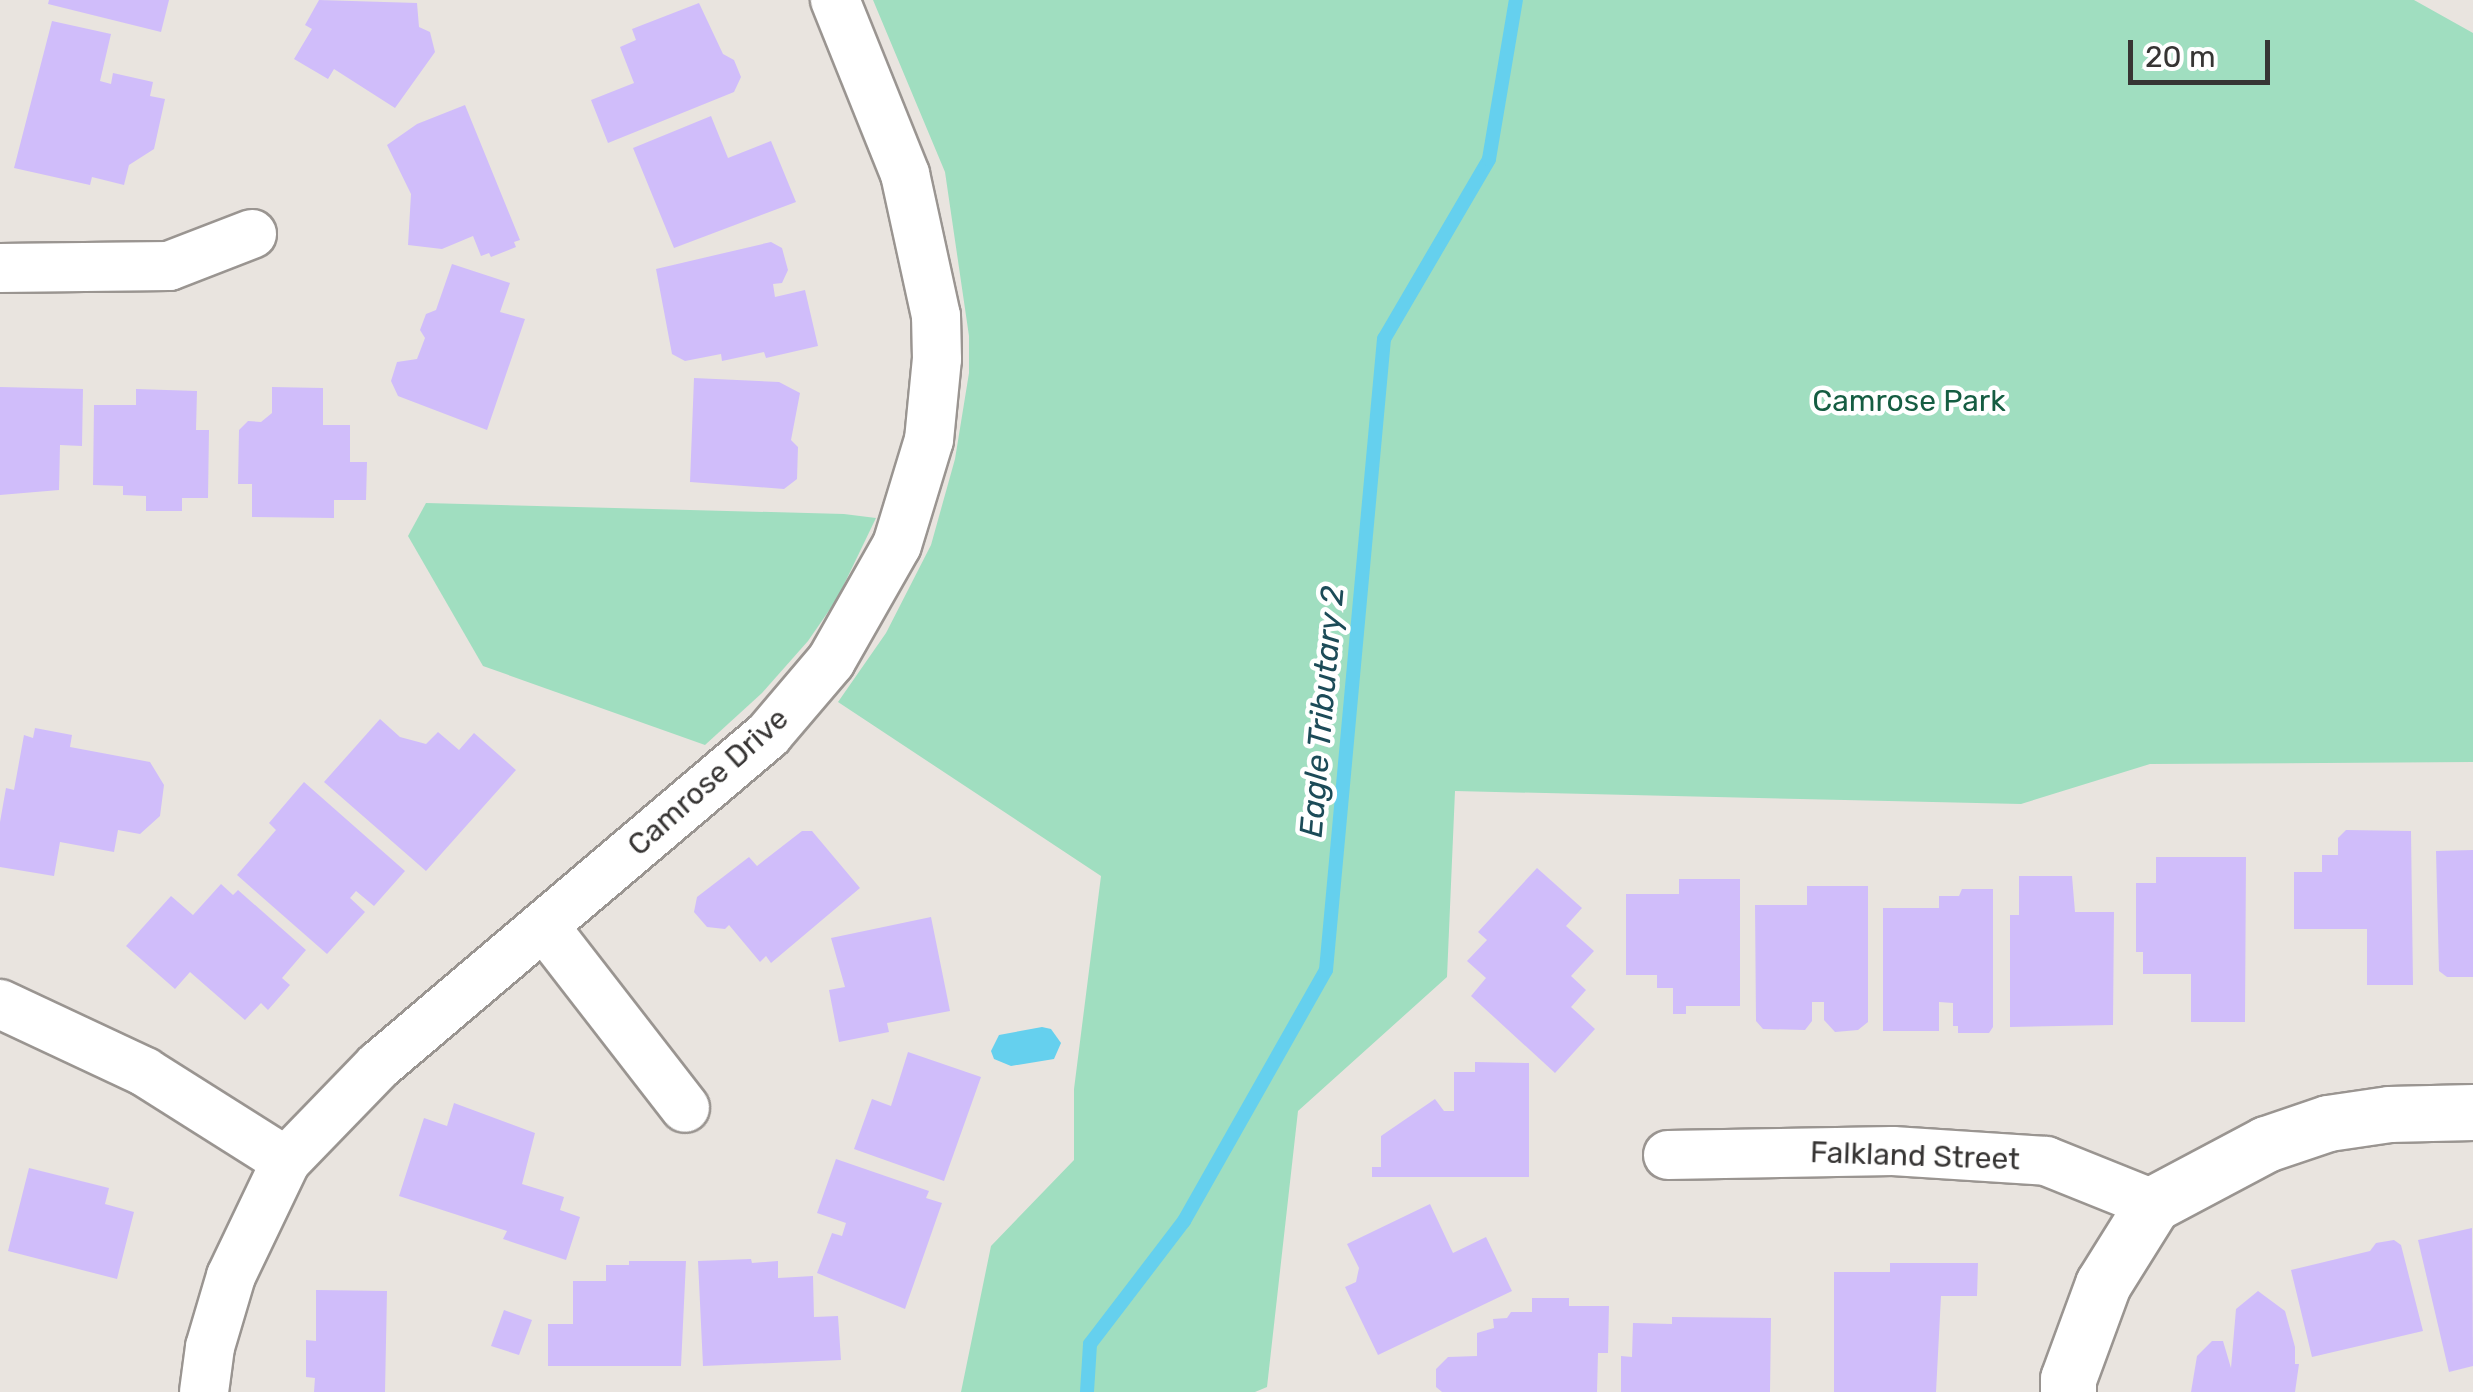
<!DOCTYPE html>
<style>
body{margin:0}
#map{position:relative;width:2473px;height:1392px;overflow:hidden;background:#e9e4df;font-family:Rubik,sans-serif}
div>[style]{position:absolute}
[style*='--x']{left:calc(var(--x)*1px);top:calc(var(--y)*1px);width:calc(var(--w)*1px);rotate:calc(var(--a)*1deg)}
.green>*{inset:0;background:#a0dec0}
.water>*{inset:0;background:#65d0ee}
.stream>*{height:14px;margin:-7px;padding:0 7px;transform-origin:7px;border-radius:7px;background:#65d0ee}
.building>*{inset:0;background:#d0bdfa}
.roads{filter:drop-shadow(2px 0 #9a9591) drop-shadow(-2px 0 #9a9591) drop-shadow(0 2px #9a9591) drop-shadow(0 -2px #9a9591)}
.street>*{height:48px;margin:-24px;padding:0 24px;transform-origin:24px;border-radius:24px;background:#fff}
.secondary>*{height:55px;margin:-27.5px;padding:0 27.5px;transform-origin:27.5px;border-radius:27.5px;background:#fff}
span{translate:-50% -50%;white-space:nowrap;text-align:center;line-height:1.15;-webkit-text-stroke:9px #fff;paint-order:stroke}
.park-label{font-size:30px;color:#155d42}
.street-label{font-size:30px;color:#373534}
.water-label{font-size:32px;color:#1c4b58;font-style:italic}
.scale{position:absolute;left:2128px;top:40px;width:142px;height:45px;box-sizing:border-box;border:5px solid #373534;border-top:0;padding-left:12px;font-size:30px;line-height:35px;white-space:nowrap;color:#373534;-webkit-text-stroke:8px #fff;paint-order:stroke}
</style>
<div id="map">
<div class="green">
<div style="clip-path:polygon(873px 0,2414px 0,2473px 33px,2473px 762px,2150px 764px,2021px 804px,1455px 791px,1447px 977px,1298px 1111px,1267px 1387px,1255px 1392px,961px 1392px,991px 1246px,1074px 1160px,1074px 1089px,1101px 876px,838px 702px,886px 633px,931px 545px,955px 459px,969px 373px,969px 336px,945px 172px)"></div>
<div style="clip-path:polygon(426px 503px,844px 514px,876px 518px,837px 599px,808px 641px,762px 693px,705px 745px,483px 666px,408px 536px)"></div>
</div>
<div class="water">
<div style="clip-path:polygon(1042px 1027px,1051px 1029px,1061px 1043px,1054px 1059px,1011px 1066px,994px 1059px,991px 1051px,999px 1035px)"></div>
</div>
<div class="stream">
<div style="--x:1087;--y:1392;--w:48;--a:-86.4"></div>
<div style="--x:1090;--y:1344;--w:155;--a:-52.6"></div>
<div style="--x:1184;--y:1221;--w:288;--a:-60.5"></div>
<div style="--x:1326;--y:970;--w:634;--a:-84.75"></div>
<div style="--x:1384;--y:339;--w:208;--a:-59.7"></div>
<div style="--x:1489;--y:159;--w:161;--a:-80.4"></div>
</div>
<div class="building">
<div style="clip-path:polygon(49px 0,169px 0,161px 32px,48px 4px)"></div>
<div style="clip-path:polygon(319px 0,417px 3px,419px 27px,430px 32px,435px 52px,395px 108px,334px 69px,328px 79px,294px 59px,312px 29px,305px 25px)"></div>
<div style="clip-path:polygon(699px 3px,723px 54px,734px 60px,741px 77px,734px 92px,608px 143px,591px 100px,634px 83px,620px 47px,636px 40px,632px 29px)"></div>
<div style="clip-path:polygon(52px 21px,111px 34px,100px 81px,111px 84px,113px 73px,153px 82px,150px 96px,165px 99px,154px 149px,129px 165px,124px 185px,92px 177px,90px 185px,14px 168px)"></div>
<div style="clip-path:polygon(465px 105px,520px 240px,514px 242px,516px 247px,491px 257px,489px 253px,481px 256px,473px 236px,442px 249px,408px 245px,411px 194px,387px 145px,417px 124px)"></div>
<div style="clip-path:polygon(711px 116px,728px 158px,771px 141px,796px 202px,674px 248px,633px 148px)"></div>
<div style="clip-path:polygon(771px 242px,782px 248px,788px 270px,782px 283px,773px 284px,775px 297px,805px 290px,818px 346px,766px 358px,764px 352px,722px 361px,721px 354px,685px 361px,672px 354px,656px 269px)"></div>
<div style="clip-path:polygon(452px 264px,510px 283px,500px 312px,525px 319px,487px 430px,398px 396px,391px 381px,397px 362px,417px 359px,425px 338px,420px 330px,426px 314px,436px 310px)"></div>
<div style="clip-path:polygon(694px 378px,779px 382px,800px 393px,791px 440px,798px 447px,797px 479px,784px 489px,690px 482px)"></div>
<div style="clip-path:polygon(0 387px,83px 389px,82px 446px,60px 445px,59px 490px,0 495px)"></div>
<div style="clip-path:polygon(272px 387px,323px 388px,323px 425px,350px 425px,350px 462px,367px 462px,366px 500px,334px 500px,334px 518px,252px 517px,252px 484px,238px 484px,239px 430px,248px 421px,261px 422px,272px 413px)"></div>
<div style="clip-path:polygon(136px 389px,197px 391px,196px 430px,209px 430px,208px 498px,182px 498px,182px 511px,146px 511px,146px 496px,123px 495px,123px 486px,93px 485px,94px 405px,136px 405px)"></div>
<div style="clip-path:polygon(380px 719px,400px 737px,426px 744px,438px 732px,459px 750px,474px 733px,516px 770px,426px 871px,324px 782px)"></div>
<div style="clip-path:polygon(35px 728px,72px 735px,70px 747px,150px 762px,164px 785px,160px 816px,140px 834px,118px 830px,114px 852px,60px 842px,54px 876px,0 867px,0 822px,6px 788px,14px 790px,24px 735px,33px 738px)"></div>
<div style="clip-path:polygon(304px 782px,405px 871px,374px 906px,356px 891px,350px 898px,365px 912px,327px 954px,237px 875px,276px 830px,269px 823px)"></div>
<div style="clip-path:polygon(2346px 830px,2411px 831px,2413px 985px,2367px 985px,2367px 929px,2294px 929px,2294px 872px,2322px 872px,2322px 855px,2338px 855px,2338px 838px)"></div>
<div style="clip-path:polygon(802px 831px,812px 831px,860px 888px,771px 963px,766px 956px,760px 962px,729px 925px,725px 929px,707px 927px,694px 912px,697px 897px,749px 857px,757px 866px)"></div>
<div style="clip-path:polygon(2473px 850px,2473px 977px,2447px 977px,2439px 971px,2436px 851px)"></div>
<div style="clip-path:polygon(2156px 857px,2246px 857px,2245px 1022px,2191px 1022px,2191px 974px,2143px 974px,2143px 952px,2136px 952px,2136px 883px,2156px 883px)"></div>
<div style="clip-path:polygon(1537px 868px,1582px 908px,1566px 926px,1594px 951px,1571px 976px,1586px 990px,1571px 1007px,1595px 1029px,1555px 1073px,1471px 996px,1486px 978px,1467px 961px,1487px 940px,1478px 932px)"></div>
<div style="clip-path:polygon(2019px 876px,2072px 876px,2075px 912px,2114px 912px,2113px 1025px,2010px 1027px,2010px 915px,2019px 915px)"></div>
<div style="clip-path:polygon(1679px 879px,1740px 879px,1740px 1006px,1686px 1006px,1686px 1014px,1673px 1014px,1673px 988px,1657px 988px,1657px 975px,1626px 975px,1626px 894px,1679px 894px)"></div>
<div style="clip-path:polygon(221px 884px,233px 895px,238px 890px,306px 950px,282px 978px,290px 985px,268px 1010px,261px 1003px,245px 1020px,190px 972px,175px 989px,126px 946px,171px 896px,193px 915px)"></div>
<div style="clip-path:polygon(1807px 886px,1868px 886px,1868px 1022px,1858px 1030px,1835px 1032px,1824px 1020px,1824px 1002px,1812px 1002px,1812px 1021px,1805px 1030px,1763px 1029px,1756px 1021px,1755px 905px,1807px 905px)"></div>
<div style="clip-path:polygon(1962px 889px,1993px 889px,1993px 1027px,1989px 1033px,1958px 1033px,1958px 1026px,1953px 1026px,1953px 1003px,1939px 1002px,1939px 1031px,1883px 1031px,1883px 908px,1939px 908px,1939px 896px,1959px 896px)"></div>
<div style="clip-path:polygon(931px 917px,950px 1011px,887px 1023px,889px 1032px,839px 1042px,829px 990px,845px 987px,831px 938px)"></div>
<div style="clip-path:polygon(908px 1052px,981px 1077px,944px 1181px,854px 1149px,872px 1099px,891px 1106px)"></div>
<div style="clip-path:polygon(1475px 1062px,1529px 1063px,1529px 1177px,1372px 1177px,1372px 1167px,1381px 1167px,1381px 1136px,1435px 1099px,1444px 1111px,1454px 1111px,1454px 1072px,1475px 1072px)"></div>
<div style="clip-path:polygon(454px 1103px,535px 1133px,522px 1184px,564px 1197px,560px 1210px,580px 1217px,566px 1260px,503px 1239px,507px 1231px,399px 1196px,424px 1118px,447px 1126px)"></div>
<div style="clip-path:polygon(836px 1159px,929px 1191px,926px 1198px,942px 1203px,905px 1309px,817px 1273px,832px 1233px,842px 1236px,846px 1223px,817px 1213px)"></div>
<div style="clip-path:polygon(29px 1168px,109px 1188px,105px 1204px,134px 1212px,117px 1279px,8px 1251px)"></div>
<div style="clip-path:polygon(1430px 1204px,1453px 1253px,1486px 1237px,1512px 1291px,1378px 1355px,1345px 1287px,1356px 1282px,1359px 1268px,1347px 1244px)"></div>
<div style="clip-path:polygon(2472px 1228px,2473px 1366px,2449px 1372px,2418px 1240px)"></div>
<div style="clip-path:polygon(2394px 1240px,2401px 1245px,2423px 1331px,2312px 1357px,2291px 1270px,2370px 1251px,2376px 1243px)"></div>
<div style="clip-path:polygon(751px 1259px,752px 1263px,778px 1261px,778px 1278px,813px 1276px,814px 1317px,838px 1316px,841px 1360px,703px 1366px,698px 1261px)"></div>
<div style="clip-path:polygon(629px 1261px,686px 1261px,681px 1366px,548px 1366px,548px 1324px,573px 1324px,573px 1281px,606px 1281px,606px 1265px,629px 1265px)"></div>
<div style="clip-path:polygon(1890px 1263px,1978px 1263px,1977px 1296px,1941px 1296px,1936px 1392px,1834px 1392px,1834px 1272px,1890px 1272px)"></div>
<div style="clip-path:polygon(316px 1290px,387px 1291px,385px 1392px,314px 1392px,315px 1378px,306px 1377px,306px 1340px,316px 1341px)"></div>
<div style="clip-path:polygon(2258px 1291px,2285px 1311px,2295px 1347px,2295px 1364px,2299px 1364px,2295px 1392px,2191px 1392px,2197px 1356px,2212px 1341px,2223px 1341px,2231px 1368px,2236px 1309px)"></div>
<div style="clip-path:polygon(1532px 1298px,1569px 1298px,1569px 1306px,1609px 1306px,1608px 1353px,1598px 1353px,1597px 1392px,1442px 1392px,1436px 1387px,1436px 1369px,1448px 1357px,1477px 1356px,1477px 1333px,1494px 1328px,1493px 1319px,1507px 1318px,1511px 1312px,1532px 1312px)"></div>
<div style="clip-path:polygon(504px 1310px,532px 1320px,519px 1355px,491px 1346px)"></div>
<div style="clip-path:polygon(1672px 1317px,1771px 1318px,1770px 1392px,1621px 1392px,1621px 1356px,1632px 1357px,1633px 1323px,1672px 1324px)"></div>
</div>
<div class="roads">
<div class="street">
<div style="--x:0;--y:268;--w:169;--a:-0.7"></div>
<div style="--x:169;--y:266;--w:89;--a:-21.1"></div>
<div style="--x:544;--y:926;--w:230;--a:52.2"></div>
<div style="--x:0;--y:1004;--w:160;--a:25.1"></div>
<div style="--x:145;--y:1072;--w:167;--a:32.3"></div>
<div style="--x:1668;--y:1155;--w:225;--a:-1"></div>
<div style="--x:1893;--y:1151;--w:153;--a:3.7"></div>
<div style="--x:2046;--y:1161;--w:115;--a:21.9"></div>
<div style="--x:204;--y:1392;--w:45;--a:-82.4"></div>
<div style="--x:210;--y:1347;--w:74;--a:-73.5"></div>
<div style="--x:231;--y:1276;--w:127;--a:-64.4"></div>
<div style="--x:286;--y:1161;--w:132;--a:-45.9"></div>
<div style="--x:378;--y:1066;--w:512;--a:-40.32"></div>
<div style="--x:768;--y:735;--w:97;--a:-49.6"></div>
<div style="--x:831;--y:661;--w:133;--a:-60.4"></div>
<div style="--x:897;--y:545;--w:110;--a:-73.1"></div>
<div style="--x:929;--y:440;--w:81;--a:-84.4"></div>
<div style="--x:937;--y:359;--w:43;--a:-91.3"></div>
<div style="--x:936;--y:316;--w:145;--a:-102.3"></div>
<div style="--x:905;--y:174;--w:188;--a:-111.9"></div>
</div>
<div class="secondary">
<div style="--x:2068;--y:1392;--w:13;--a:-90"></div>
<div style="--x:2068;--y:1379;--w:101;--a:-69.8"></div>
<div style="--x:2103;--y:1284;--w:94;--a:-58"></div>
<div style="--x:2153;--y:1204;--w:128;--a:-28"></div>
<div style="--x:2266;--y:1144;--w:65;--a:-18.7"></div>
<div style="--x:2328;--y:1123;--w:62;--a:-8.4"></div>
<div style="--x:2389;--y:1114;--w:84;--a:-1.4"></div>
</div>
</div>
<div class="park-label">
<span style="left:1909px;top:401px">Camrose Park</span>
</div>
<div class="street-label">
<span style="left:708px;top:782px;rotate:-42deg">Camrose Drive</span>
<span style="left:1915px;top:1156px;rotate:2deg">Falkland Street</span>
</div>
<div class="water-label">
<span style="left:1322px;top:712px;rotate:-85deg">Eagle Tributary 2</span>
</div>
<div class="scale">20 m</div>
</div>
